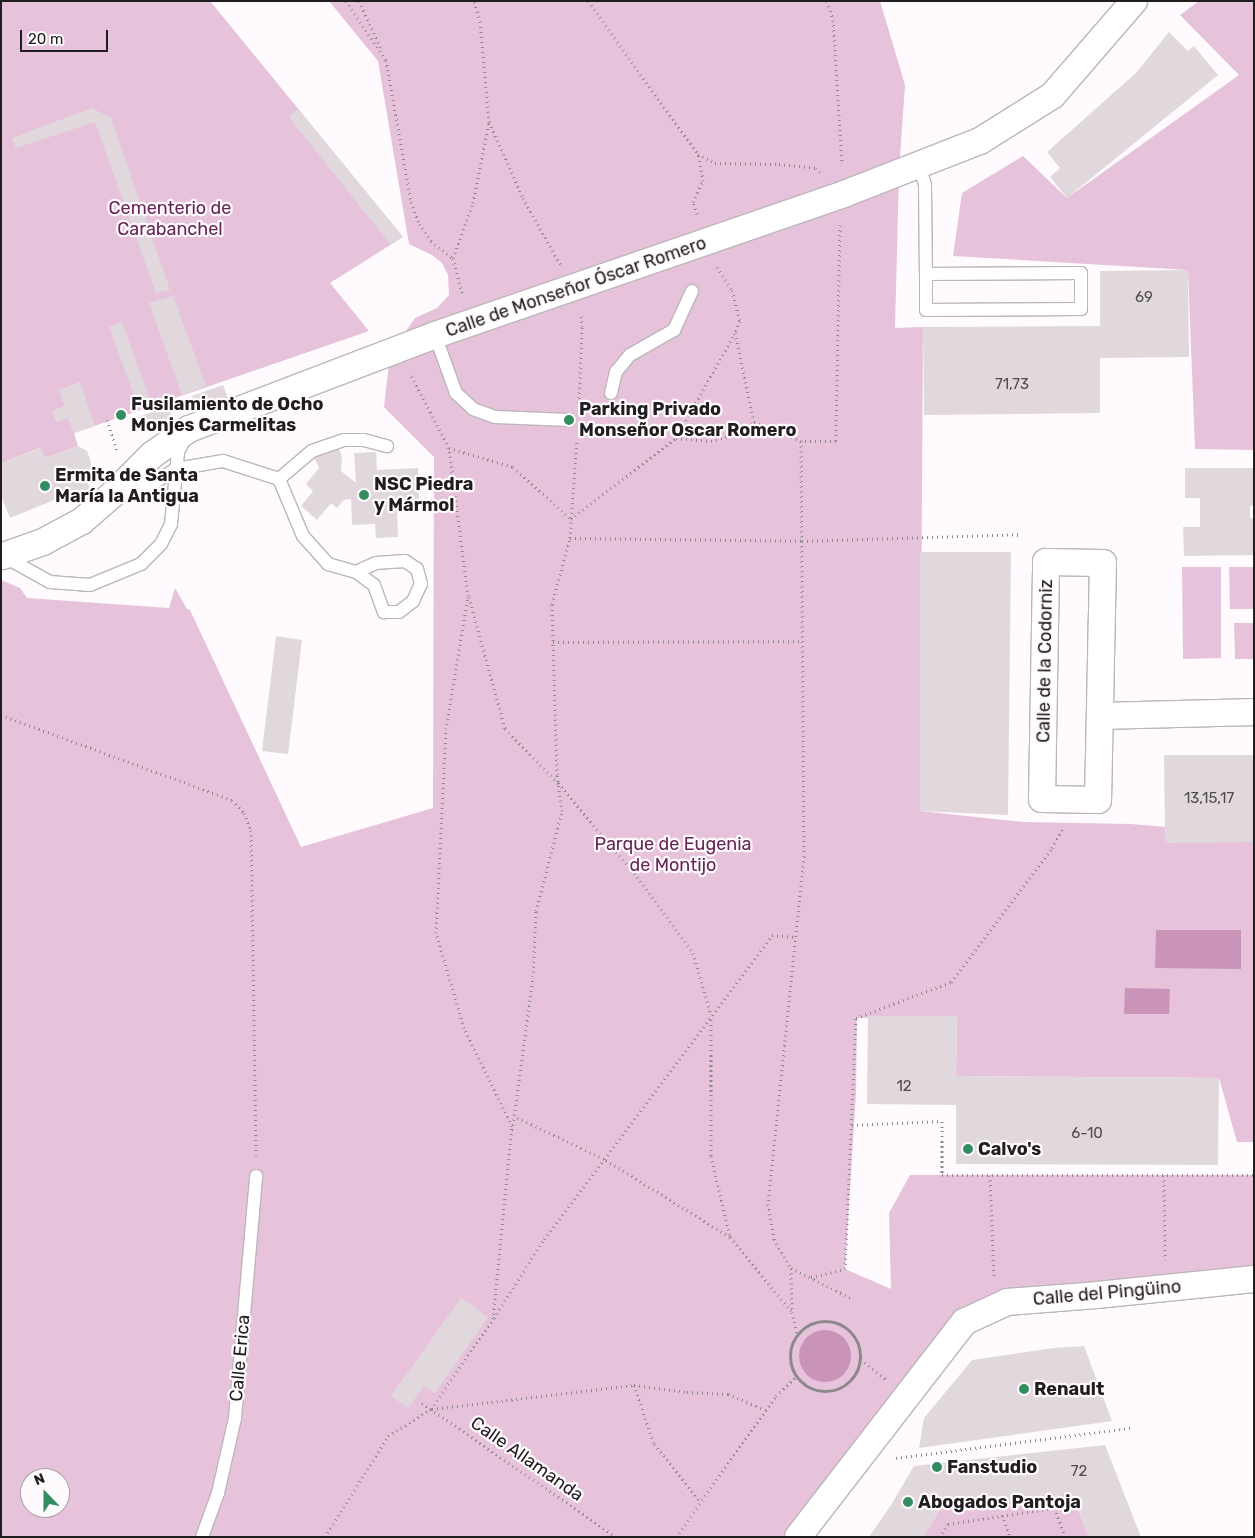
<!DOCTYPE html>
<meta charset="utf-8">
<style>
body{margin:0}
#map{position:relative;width:1255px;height:1538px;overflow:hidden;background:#fffafd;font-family:Rubik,sans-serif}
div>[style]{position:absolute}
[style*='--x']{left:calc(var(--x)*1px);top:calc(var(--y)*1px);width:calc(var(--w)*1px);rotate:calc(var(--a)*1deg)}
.green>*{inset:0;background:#e6c3da}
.water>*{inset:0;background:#ca94b9}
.round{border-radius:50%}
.building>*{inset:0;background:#e1d8de}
.path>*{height:3px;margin-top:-1.5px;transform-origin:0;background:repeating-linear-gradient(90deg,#8c888b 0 1px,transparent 0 5px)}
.path>.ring{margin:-1.5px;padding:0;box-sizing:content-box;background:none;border:3px solid #8c888b;border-radius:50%}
.roads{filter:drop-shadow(1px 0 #bdb5ba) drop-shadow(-1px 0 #bdb5ba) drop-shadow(0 1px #bdb5ba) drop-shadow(0 -1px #bdb5ba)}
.service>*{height:12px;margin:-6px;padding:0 6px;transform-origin:6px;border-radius:6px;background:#fff}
.minor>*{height:26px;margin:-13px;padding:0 13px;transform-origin:13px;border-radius:13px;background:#fff}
.dots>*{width:14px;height:14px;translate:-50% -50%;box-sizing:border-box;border:2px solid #fffafd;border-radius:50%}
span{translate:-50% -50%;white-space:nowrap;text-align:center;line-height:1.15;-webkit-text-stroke:4.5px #fffafd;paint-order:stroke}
.number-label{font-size:15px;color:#504c4f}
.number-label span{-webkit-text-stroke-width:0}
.park-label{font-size:18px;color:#652555}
.street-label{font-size:18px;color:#201d1f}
.poi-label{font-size:18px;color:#201d1f;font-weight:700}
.left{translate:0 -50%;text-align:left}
.frame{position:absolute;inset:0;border:2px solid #201d1f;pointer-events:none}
.north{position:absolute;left:20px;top:1468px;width:50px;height:50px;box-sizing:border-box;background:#fffafd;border:1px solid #a6a2a4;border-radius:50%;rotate:338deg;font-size:14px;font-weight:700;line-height:20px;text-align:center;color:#201d1f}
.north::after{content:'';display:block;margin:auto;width:18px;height:22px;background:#348c61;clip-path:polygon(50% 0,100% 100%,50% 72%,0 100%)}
.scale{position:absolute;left:20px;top:30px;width:88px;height:22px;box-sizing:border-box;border:2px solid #201d1f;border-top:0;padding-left:6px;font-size:15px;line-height:18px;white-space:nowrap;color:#201d1f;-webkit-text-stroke:4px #fffafd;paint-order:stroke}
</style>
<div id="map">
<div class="green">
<div style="clip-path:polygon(1px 1px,210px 1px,403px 237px,330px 283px,369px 331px,74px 433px,78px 446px,45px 458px,40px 448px,1px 463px)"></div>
<div style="clip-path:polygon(evenodd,329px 1px,880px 1px,905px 85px,899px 171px,895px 328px,923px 327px,920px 811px,1023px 822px,1131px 824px,1254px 834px,1254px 1142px,1237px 1142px,1219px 1078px,956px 1076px,957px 1016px,857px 1018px,856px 1093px,845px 1269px,891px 1289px,889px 1213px,910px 1175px,1254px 1175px,1254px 1279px,1007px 1302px,964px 1322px,805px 1537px,1px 1537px,1px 580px,20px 588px,27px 598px,169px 608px,175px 588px,187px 609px,190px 610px,301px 847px,433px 808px,434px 457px,384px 407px,390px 354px,415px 318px,437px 308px,449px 295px,448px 275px,442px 263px,432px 255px,409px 244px,378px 61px,329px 1px,30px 1478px,60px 1478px,60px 1508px,30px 1508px,30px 1478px)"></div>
<div style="clip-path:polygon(1199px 1px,1254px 1px,1254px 450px,1195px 449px,1188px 270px,953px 256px,962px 193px,1023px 156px,1067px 198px,1239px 75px,1180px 15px)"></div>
<div style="clip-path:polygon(1182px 567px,1221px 567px,1221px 658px,1183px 659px)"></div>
<div style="clip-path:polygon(1229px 567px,1254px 567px,1254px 609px,1230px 609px)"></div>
<div style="clip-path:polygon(1234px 623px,1254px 623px,1254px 659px,1235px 659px)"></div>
<div style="clip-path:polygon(1072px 1494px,1089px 1537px,923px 1537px,940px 1509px)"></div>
</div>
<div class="water">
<div style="clip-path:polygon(1156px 930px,1241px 930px,1241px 969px,1155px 968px)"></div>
<div style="clip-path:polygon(1125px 988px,1170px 989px,1169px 1014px,1124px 1014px)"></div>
<div class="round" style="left:799px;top:1330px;width:52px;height:52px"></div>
</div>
<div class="building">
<div style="clip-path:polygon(1169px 32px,1188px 51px,1194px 46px,1218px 75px,1067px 198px,1050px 177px,1060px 168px,1047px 152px,1136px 73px)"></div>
<div style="clip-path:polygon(92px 108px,111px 118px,170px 290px,156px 293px,95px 122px,16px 148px,12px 138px)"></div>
<div style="clip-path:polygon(298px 109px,403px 237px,390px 244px,289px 117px)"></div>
<div style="clip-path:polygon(1188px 270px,1189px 357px,1100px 358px,1100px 413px,924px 415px,923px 327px,1100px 326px,1100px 271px)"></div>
<div style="clip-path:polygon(173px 296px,206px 386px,182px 395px,149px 303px)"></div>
<div style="clip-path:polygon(122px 322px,152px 405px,139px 409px,109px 327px)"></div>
<div style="clip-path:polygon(80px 382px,95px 426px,74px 433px,68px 418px,56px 422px,52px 411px,65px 406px,59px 390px)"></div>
<div style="clip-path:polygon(223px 385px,229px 401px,197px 412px,192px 396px)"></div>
<div style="clip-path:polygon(168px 406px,173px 419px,143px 431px,138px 417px)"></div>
<div style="clip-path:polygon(78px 446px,87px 451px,90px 459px,92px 468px,86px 478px,93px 496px,73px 504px,69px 494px,10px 518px,1px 496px,1px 463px,41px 448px,45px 458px)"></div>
<div style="clip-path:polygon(338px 446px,342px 457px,341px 471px,356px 483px,354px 453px,376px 452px,377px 470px,418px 468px,419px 503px,397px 505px,398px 537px,376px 538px,375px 524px,352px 525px,351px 499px,344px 500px,337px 508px,331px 503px,317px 520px,301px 506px,313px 491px,306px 484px,319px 468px,314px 457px)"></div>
<div style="clip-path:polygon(1185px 468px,1254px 468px,1254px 506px,1250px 506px,1250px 518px,1254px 518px,1254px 555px,1184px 556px,1183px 527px,1200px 527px,1200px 498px,1185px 498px)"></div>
<div style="clip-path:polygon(920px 552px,1011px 552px,1008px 815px,920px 811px)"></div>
<div style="clip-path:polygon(276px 636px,302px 640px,288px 754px,262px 751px)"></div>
<div style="clip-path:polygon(1164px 755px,1254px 755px,1254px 842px,1165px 843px)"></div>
<div style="clip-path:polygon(868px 1016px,957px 1016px,956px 1076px,1219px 1078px,1218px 1165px,956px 1164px,956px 1105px,867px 1104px)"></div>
<div style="clip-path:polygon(461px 1298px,488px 1317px,435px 1393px,424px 1386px,408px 1408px,391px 1396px)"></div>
<div style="clip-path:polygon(1084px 1346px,1112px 1421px,919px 1448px,924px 1418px,972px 1360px,1054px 1348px)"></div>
<div style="clip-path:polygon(1105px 1445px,1141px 1537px,1089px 1537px,1072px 1494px,940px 1509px,923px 1537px,869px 1537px,891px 1505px,914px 1466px)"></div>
</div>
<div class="path">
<div style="--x:346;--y:1;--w:71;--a:55.9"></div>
<div style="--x:386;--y:60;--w:144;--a:80"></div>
<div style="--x:411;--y:202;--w:23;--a:70"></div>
<div style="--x:419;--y:224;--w:21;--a:55"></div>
<div style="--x:431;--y:241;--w:28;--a:38"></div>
<div style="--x:453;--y:258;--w:40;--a:75.6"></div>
<div style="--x:359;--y:1;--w:55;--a:65.3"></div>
<div style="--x:588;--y:1;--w:188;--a:54.3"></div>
<div style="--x:698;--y:154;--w:19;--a:28"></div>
<div style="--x:715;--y:163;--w:64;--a:0.9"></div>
<div style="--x:779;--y:164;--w:37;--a:6"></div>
<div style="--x:816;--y:168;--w:6;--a:45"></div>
<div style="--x:827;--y:1;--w:20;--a:72"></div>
<div style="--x:833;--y:20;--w:145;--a:86.4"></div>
<div style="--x:489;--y:122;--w:83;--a:65.9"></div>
<div style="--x:523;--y:198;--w:76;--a:60.7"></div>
<div style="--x:697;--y:214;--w:13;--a:-108"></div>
<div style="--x:693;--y:202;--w:23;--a:-65"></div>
<div style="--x:703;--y:181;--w:27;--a:-100"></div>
<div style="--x:840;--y:225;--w:216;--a:91.1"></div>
<div style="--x:836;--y:441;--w:35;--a:180"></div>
<div style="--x:801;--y:441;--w:415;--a:89.6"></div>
<div style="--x:804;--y:856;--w:350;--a:95.9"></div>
<div style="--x:768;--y:1204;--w:36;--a:80"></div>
<div style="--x:774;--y:1239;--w:34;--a:60"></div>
<div style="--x:791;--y:1268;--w:67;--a:26.6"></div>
<div style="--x:453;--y:258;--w:59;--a:-70"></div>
<div style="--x:473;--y:203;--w:83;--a:-78.8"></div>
<div style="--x:489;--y:122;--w:100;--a:-95.1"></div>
<div style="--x:480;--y:22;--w:22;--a:-106"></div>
<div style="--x:717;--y:267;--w:27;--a:57"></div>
<div style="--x:732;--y:290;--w:32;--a:76"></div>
<div style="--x:740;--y:321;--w:13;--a:113"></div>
<div style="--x:735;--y:333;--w:91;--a:77.9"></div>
<div style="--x:754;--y:422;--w:51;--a:22"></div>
<div style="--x:579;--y:403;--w:76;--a:-87.7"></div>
<div style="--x:582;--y:327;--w:13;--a:-94"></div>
<div style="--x:107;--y:420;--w:32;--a:72"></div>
<div style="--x:676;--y:438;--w:35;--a:5"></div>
<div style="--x:711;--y:441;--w:30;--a:-15"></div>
<div style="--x:740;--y:433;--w:18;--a:-38"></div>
<div style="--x:449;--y:448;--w:67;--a:16.5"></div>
<div style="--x:513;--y:467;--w:78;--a:41.9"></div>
<div style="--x:571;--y:519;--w:133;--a:-37.6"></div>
<div style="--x:676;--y:438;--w:120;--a:-60.7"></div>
<div style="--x:570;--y:538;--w:232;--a:0.7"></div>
<div style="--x:802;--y:541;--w:218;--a:-1.8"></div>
<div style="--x:469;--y:597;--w:137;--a:74.7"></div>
<div style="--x:505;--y:729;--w:76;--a:45.5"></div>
<div style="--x:558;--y:783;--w:118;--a:49.8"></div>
<div style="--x:634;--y:873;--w:99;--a:53.6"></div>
<div style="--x:693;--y:953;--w:65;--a:73.8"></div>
<div style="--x:711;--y:1015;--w:141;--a:90"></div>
<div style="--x:711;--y:1156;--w:83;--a:76.8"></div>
<div style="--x:730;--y:1237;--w:148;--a:-148.2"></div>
<div style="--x:604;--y:1159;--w:100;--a:-154.5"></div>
<div style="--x:553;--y:642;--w:250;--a:-0.2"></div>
<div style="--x:1;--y:715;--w:246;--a:20.2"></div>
<div style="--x:232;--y:800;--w:18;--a:47"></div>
<div style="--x:244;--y:813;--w:18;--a:68"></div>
<div style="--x:251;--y:830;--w:325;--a:89.1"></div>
<div style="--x:513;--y:1125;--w:149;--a:-82.3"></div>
<div style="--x:533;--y:977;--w:66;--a:-87.4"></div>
<div style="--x:536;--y:911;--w:103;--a:-75.4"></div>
<div style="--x:562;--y:811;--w:36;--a:-98"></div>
<div style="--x:557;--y:775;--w:171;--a:-91.7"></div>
<div style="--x:552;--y:604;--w:68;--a:-74.7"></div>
<div style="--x:570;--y:538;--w:99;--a:-86"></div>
<div style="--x:852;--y:1125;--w:90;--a:-2.5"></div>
<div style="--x:942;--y:1121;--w:54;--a:90"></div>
<div style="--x:942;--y:1175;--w:312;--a:0"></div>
<div style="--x:990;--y:1175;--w:102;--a:87.8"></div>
<div style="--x:1164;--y:1175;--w:85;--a:89.3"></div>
<div style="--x:730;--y:1237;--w:97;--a:50.4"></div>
<div style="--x:791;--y:1268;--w:44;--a:88.7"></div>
<div style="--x:792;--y:1312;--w:23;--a:77"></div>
<div style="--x:811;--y:1277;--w:35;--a:-13"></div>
<div style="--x:845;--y:1269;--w:251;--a:-87.5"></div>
<div style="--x:856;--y:1018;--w:102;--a:-20.8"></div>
<div style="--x:951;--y:982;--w:168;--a:-53"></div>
<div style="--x:1052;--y:848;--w:23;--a:-61"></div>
<div style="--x:494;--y:1318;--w:93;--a:-57.7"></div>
<div style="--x:544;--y:1239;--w:380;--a:-53.1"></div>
<div style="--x:772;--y:935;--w:24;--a:5"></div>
<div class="ring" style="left:790px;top:1321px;width:67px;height:67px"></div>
<div style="--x:861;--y:1359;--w:32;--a:39"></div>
<div style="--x:634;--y:1385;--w:53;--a:7.5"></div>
<div style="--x:687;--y:1392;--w:41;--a:2.8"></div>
<div style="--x:728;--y:1394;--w:41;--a:22.8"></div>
<div style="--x:422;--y:1403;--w:236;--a:34.6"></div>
<div style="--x:432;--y:1409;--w:203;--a:-6.8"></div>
<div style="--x:634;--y:1385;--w:62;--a:71.3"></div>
<div style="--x:654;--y:1444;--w:73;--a:51.1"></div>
<div style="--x:896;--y:1458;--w:237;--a:-7.3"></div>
<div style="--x:1002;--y:1515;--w:23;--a:70"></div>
<div style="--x:325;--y:1537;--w:119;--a:-58"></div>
<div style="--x:388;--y:1436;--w:51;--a:-32.1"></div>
<div style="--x:431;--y:1409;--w:109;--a:-55.4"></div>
<div style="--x:493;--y:1319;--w:194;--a:-84.4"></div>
<div style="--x:512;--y:1126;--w:109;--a:-116.1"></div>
<div style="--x:464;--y:1028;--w:99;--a:-106.4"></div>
<div style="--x:436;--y:933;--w:204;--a:-87.2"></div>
<div style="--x:446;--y:729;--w:135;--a:-80.6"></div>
<div style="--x:468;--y:596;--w:149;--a:-97.3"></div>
<div style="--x:449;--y:448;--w:85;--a:-117.5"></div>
<div style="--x:676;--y:1537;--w:173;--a:-54.7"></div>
<div style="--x:776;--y:1396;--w:28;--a:-44"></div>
<div style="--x:939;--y:1537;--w:16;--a:-55"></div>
<div style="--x:948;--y:1524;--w:107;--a:-8.6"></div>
<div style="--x:1054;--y:1508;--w:31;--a:68"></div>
</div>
<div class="roads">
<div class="service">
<div style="--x:919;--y:164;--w:22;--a:74"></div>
<div style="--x:925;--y:185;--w:89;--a:89.4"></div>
<div style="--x:1081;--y:273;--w:36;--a:90"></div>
<div style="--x:1081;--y:309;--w:155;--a:179.6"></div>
<div style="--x:926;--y:310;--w:36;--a:-90"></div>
<div style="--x:926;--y:274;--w:155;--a:-0.4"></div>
<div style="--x:435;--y:335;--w:62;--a:70.1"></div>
<div style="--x:456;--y:393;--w:23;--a:43"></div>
<div style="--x:473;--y:409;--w:23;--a:20"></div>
<div style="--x:495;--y:417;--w:74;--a:2.3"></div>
<div style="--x:611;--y:393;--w:22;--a:-77"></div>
<div style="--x:616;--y:372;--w:22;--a:-51"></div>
<div style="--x:630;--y:355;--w:51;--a:-29.6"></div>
<div style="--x:674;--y:330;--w:43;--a:-65.2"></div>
<div style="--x:279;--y:479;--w:43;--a:-40.3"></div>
<div style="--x:312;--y:451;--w:34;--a:-19"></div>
<div style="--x:344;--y:440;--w:20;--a:0"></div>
<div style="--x:364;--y:440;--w:24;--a:15"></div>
<div style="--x:121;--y:492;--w:31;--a:-13"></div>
<div style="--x:151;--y:485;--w:30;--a:-33"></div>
<div style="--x:176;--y:469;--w:48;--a:-9.7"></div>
<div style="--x:223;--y:461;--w:59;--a:17.8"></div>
<div style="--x:279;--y:479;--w:62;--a:67.2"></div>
<div style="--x:303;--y:536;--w:38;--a:48"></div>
<div style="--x:328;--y:564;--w:29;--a:16"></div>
<div style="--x:356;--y:572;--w:22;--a:36"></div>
<div style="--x:374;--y:585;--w:29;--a:70"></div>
<div style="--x:384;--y:612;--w:15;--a:0"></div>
<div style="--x:399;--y:612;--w:18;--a:-38"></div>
<div style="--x:413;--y:601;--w:19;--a:-65"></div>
<div style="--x:421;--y:584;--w:16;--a:-105"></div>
<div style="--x:417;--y:569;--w:14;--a:-146"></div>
<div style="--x:405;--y:561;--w:29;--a:176"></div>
<div style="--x:376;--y:563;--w:22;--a:156"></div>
<div style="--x:5;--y:557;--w:51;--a:29.1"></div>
<div style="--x:50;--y:582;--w:40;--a:4.3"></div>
<div style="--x:90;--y:585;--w:55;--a:-22.4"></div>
<div style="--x:141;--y:564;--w:28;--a:-45"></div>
<div style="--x:161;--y:544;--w:22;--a:-63"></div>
<div style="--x:171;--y:524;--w:72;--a:-84.4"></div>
<div style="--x:178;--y:452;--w:16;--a:-63"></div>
<div style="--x:202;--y:1537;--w:47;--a:-70"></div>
<div style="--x:218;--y:1493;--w:77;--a:-77.2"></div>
<div style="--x:235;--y:1418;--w:243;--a:-85"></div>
</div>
<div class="minor">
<div style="--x:3;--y:556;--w:42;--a:-19.3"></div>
<div style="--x:43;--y:542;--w:44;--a:-28.3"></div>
<div style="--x:82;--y:521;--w:43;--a:-41.2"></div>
<div style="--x:114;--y:493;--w:54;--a:-45"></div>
<div style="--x:152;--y:455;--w:45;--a:-35.1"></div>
<div style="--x:189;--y:429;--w:263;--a:-20.9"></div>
<div style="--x:435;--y:335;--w:433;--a:-19"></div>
<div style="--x:844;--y:194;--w:146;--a:-21.3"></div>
<div style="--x:980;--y:141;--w:86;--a:-32.2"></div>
<div style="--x:1053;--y:95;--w:124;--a:-49.2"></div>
<div style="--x:1046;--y:562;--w:57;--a:1"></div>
<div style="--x:1103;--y:563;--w:237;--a:91.2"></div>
<div style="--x:1098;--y:800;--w:56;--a:-179"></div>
<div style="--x:1042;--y:799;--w:237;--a:-89"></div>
<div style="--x:1101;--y:716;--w:153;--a:-1.5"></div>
<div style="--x:798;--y:1537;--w:272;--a:-52.3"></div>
<div style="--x:964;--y:1322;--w:47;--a:-24.9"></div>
<div style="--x:1007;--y:1302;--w:90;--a:-4.4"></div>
<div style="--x:1097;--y:1295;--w:158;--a:-5.8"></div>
</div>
</div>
<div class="dots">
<div style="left:121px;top:415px;background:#348c61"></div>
<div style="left:569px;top:420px;background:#348c61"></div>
<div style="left:45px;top:486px;background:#348c61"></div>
<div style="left:364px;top:495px;background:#348c61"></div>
<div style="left:968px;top:1149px;background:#348c61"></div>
<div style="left:1024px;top:1389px;background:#348c61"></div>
<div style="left:937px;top:1467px;background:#348c61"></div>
<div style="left:908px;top:1502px;background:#348c61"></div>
</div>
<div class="number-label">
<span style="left:1144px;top:298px">69</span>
<span style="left:1012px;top:385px">71,73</span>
<span style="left:1209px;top:799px">13,15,17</span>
<span style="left:904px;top:1087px">12</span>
<span style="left:1087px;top:1134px">6-10</span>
<span style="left:1079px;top:1472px">72</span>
</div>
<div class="park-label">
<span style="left:170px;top:219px">Cementerio de<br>Carabanchel</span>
<span style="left:673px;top:855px">Parque de Eugenia<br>de Montijo</span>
</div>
<div class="street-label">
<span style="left:576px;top:287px;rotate:-19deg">Calle de Monseñor Óscar Romero</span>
<span style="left:1045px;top:661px;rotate:-89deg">Calle de la Codorniz</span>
<span style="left:1107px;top:1293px;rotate:-5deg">Calle del Pingüino</span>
<span style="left:240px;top:1358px;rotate:-85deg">Calle Erica</span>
<span style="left:527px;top:1459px;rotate:35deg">Calle Allamanda</span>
</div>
<div class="poi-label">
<span class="left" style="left:131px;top:415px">Fusilamiento de Ocho<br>Monjes Carmelitas</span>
<span class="left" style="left:579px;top:420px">Parking Privado<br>Monseñor Oscar Romero</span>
<span class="left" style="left:55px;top:486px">Ermita de Santa<br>María la Antigua</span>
<span class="left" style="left:374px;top:495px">NSC Piedra<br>y Mármol</span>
<span class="left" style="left:978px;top:1149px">Calvo's</span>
<span class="left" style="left:1034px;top:1389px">Renault</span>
<span class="left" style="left:947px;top:1467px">Fanstudio</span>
<span class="left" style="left:918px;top:1502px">Abogados Pantoja</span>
</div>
<div class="frame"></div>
<div class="north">N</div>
<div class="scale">20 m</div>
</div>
